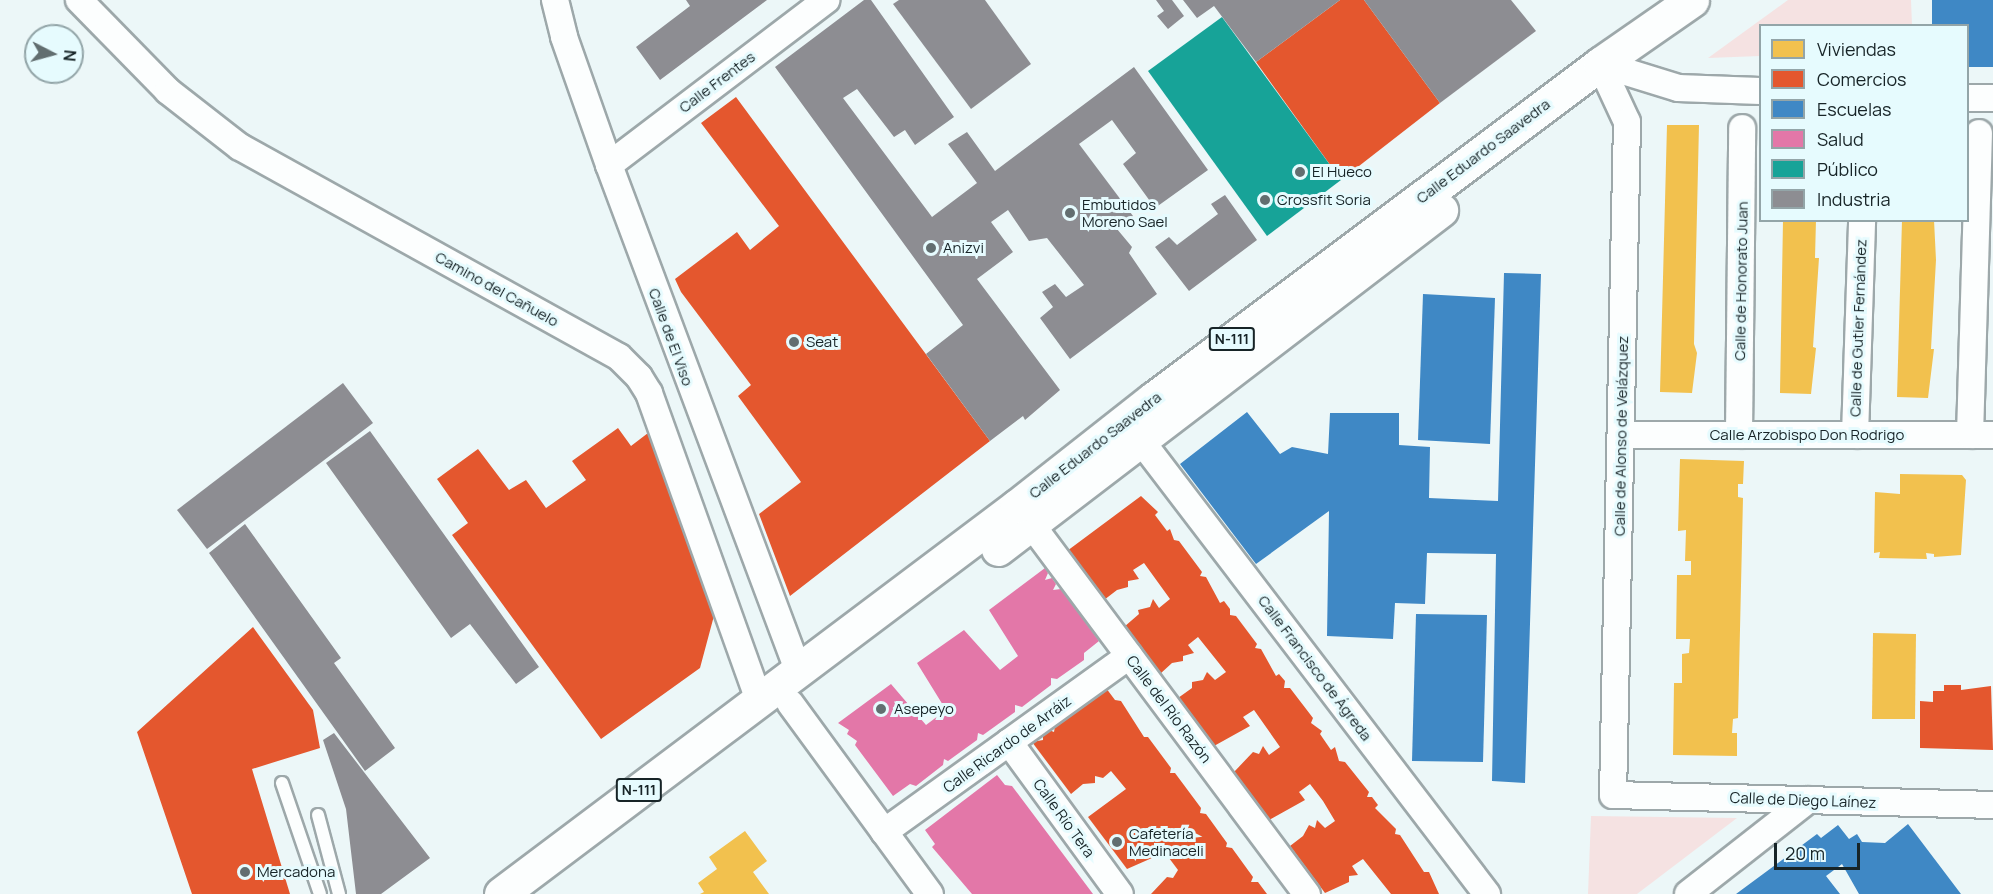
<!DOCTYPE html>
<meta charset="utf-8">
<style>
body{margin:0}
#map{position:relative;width:1993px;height:894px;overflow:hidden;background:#ecf7f8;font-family:Manrope,sans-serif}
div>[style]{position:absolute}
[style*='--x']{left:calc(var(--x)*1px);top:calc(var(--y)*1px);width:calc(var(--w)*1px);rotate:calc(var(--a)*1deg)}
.green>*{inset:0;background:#f5e2e2}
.homes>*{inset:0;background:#f2c14e}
.shops>*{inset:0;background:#e4572e}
.schools>*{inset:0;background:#3f88c5}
.health>*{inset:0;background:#e377a8}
.public>*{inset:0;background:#17a398}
.industry>*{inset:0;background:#8d8d92}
.roads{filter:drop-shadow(2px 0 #9da8aa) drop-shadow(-2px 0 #9da8aa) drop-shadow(0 2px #9da8aa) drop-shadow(0 -2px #9da8aa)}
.lane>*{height:12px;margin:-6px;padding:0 6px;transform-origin:6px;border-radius:6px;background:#fcfefe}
.street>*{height:26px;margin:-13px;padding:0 13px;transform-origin:13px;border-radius:13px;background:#fcfefe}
.primary>*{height:33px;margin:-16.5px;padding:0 16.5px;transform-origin:16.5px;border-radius:16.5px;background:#fcfefe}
.dots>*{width:16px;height:16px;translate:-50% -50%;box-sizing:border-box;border:3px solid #e6fbfe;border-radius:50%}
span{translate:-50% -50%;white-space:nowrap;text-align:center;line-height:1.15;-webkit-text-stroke:6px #e6fbfe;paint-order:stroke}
.shield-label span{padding:2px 4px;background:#e6fbfe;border:2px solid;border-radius:4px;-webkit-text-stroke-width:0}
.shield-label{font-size:14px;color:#172427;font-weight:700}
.street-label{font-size:15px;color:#172427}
.poi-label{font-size:15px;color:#172427}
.left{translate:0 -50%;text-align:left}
.legend{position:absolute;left:1759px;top:24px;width:210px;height:198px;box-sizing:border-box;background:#e6fbfe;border:2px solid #93a5a8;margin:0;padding:8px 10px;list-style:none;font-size:18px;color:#172427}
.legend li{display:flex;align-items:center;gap:12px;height:30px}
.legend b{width:30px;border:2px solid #93a5a8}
.north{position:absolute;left:24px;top:24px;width:60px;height:60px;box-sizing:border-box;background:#e6fbfe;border:2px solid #93a5a8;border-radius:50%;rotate:96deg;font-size:16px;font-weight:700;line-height:24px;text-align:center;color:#172427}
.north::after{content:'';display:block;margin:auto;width:21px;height:27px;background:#626e70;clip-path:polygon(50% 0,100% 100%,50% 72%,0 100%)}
.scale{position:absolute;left:1774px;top:843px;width:86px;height:27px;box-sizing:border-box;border:3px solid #172427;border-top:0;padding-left:8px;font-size:18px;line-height:21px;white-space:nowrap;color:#172427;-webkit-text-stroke:4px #e6fbfe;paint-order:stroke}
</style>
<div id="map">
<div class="green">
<div style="clip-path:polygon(1788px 0,1911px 0,1912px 25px,1760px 26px,1760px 56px,1708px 58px)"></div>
<div style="clip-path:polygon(1591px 816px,1737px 818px,1637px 894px,1588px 894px)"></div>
</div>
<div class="homes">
<div style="clip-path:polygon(1667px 125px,1699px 125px,1694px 344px,1697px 353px,1692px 393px,1660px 392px)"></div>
<div style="clip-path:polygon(1783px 220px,1816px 220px,1815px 258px,1819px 258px,1813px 347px,1816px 348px,1811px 394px,1780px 393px)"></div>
<div style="clip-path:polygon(1902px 220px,1934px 220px,1936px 260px,1931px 349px,1934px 349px,1928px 398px,1897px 397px)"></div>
<div style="clip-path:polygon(1680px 459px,1744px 461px,1743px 484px,1738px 484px,1738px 497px,1743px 498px,1738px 718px,1733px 719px,1732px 733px,1737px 733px,1737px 756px,1673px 755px,1674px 683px,1682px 683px,1682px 654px,1689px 653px,1690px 639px,1676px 639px,1677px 575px,1691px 575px,1691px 561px,1685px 561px,1686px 530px,1678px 531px)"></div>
<div style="clip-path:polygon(1900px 474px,1962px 475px,1966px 480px,1961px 555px,1934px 557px,1934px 554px,1926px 553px,1927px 559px,1879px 558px,1880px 552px,1874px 553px,1875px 492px,1900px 494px)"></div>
<div style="clip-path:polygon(1873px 633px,1916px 634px,1915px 719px,1872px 719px)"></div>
<div style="clip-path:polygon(745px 831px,767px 861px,753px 872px,769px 894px,700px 894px,704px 892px,698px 883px,717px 869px,709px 857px)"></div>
</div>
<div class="shops">
<div style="clip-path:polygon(1340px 0,1364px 0,1440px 103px,1341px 180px,1256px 62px)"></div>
<div style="clip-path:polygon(736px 97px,990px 441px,790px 596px,759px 514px,801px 482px,738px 396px,751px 385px,681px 292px,675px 279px,737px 232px,750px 250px,779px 226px,701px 123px)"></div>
<div style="clip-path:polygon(618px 428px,631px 446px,648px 433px,715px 612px,700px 668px,601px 739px,452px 535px,468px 523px,437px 479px,478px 449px,509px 490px,526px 480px,546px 508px,586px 480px,572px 461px)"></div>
<div style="clip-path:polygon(1141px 496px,1158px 512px,1155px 515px,1167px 531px,1170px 529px,1174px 540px,1179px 541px,1202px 572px,1200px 576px,1206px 577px,1220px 603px,1224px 601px,1230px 609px,1230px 615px,1236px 616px,1257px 644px,1255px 648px,1261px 649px,1276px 676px,1279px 674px,1285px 681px,1284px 688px,1290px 688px,1313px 718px,1311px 723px,1322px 731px,1320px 734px,1331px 750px,1335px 747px,1339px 761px,1345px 762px,1369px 792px,1367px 797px,1372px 797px,1378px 805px,1375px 808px,1396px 829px,1395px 834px,1400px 835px,1424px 872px,1429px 872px,1439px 894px,1391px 894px,1363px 859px,1352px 866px,1358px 875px,1349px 876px,1349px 882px,1325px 893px,1290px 846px,1303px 836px,1309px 825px,1315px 828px,1317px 820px,1325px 828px,1335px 821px,1323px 801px,1310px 784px,1299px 792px,1305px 800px,1269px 820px,1234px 772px,1253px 752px,1259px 754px,1263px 746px,1269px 755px,1280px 747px,1254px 710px,1243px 717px,1250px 726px,1214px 746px,1178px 698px,1192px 688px,1192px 682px,1203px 680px,1207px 672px,1215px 680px,1226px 672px,1198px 637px,1188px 645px,1194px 653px,1183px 656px,1183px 661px,1172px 663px,1160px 674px,1124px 627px,1139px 614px,1138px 610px,1150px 607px,1153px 599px,1159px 608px,1170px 599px,1144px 563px,1133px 570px,1139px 579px,1128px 581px,1128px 587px,1117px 590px,1104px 600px,1067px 551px)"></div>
<div style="clip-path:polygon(253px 627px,313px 710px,320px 748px,252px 769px,290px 894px,192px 894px,137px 732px)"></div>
<div style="clip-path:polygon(1944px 685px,1961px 685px,1961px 690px,1991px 686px,1993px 750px,1920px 748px,1920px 701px,1933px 702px,1933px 691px,1944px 691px)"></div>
<div style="clip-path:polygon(1106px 688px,1115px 700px,1121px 701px,1144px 737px,1148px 737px,1171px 768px,1170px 773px,1175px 773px,1201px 808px,1200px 813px,1206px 814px,1227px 843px,1226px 847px,1232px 848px,1253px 877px,1251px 882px,1258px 882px,1267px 894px,1151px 894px,1167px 877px,1173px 878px,1178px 870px,1163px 850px,1152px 852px,1152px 858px,1127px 869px,1088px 817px,1126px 789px,1111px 771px,1103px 778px,1095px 776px,1095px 783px,1083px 784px,1071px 794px,1032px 742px,1043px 740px,1043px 734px,1049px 730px,1054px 732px,1055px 726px)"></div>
</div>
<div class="schools">
<div style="clip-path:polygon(1932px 0,1993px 0,1993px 67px,1968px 67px,1968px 26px,1932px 26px)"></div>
<div style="clip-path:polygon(1504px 273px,1541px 274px,1525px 783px,1492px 781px,1496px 554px,1427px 553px,1425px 604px,1395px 603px,1393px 639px,1327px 636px,1329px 511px,1256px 564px,1180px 464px,1247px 412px,1280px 454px,1292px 447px,1328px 454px,1330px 413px,1399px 413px,1399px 445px,1430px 447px,1429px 498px,1498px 501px)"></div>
<div style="clip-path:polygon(1423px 294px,1495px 298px,1490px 444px,1418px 440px)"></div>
<div style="clip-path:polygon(1416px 614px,1487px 615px,1483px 762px,1412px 761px)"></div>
<div style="clip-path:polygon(1908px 824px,1961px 894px,1859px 894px,1842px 864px,1826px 876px,1840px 894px,1736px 894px,1817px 834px,1821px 838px,1838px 825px,1849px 839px,1857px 834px,1862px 842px,1885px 843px)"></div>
</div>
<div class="health">
<div style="clip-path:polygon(1045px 568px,1048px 573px,1045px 580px,1052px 578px,1056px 584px,1053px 590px,1061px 589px,1099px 641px,1084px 653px,1084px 660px,1057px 679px,1051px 678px,1051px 685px,1022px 707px,1015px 705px,1015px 712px,983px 735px,978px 733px,977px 740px,948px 761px,944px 759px,943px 765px,916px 786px,910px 784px,893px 796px,855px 745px,857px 741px,847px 734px,849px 730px,838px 723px,891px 684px,926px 725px,946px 710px,917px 663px,964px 630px,1000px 670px,1018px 656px,989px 610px)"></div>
<div style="clip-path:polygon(997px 775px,1005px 785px,1012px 786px,1093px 894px,972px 894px,932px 847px,935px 844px,925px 830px)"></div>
</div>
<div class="public">
<div style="clip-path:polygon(1222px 17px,1341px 180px,1267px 236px,1148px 71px)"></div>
</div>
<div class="industry">
<div style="clip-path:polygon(686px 0,767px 0,660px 80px,636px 47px,690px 6px)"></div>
<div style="clip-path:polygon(864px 0,871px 0,954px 117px,915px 145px,905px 130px,894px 137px,857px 89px,843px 98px,932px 217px,977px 183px,948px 144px,967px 132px,995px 171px,1134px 67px,1208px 170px,1155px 208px,1123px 164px,1136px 153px,1112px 120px,1079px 144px,1133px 216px,1117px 229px,1132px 247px,1129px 253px,1157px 294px,1070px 359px,1040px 318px,1053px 307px,1042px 292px,1055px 284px,1066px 297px,1084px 285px,1047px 238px,1029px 241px,1008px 210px,991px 222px,1013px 252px,977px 279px,1060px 390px,1025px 420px,1023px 416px,990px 441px,926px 354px,963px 325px,775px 67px)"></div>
<div style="clip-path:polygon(899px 0,985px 0,1031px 64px,971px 109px,893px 4px)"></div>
<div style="clip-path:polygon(1156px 0,1172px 0,1184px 16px,1168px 29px,1157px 16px,1164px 11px)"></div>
<div style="clip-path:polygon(1183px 0,1340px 0,1256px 62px,1214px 6px,1197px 18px)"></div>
<div style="clip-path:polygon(1364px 0,1511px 0,1536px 31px,1440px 103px)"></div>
<div style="clip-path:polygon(1225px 195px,1257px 240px,1189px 291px,1155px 247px,1169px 237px,1177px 245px,1218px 214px,1211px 204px)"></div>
<div style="clip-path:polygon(343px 383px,373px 423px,207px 549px,177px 510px)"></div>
<div style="clip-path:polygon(370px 431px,539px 667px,516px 684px,470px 624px,451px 638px,326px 463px)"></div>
<div style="clip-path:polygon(245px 524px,341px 658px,334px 663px,395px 748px,365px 771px,209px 553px)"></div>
<div style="clip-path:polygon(334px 733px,430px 858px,381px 894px,356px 894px,346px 809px,323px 740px)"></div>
</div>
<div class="roads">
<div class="lane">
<div style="--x:282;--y:783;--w:117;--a:71.1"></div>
<div style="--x:318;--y:815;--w:82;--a:75.1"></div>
</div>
<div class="street">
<div style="--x:79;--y:0;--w:127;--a:45.6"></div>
<div style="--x:168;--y:91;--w:91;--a:37.9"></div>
<div style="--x:240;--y:147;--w:433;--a:29"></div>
<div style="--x:619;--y:357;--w:28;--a:45"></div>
<div style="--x:639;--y:377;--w:19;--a:58"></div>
<div style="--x:649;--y:393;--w:326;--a:70.3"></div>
<div style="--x:555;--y:0;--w:38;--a:76"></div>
<div style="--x:564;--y:37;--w:136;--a:70.6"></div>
<div style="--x:609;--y:165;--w:539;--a:69.48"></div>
<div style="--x:1620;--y:70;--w:61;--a:17.2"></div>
<div style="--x:1678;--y:88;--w:82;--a:2.1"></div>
<div style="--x:1608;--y:81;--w:45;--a:65.1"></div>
<div style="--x:1627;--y:122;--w:673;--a:91.19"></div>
<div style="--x:1613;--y:795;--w:380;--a:1.5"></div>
<div style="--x:1968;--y:98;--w:25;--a:0"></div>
<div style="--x:609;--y:165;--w:273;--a:-37.2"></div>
<div style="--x:1621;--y:435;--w:372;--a:0"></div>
<div style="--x:1739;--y:435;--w:307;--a:-89.4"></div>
<div style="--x:1855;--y:435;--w:215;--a:-88.1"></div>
<div style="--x:1970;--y:435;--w:302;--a:-88.3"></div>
<div style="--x:1142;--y:442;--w:569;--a:52.65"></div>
<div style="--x:1031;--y:524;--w:462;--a:53.3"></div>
<div style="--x:790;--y:703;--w:237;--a:53.8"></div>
<div style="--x:1009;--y:742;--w:188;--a:53.9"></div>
<div style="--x:884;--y:832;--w:302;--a:-35.7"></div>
<div style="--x:1688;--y:894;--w:152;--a:-38.1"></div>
</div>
<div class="primary">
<div style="--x:998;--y:549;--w:558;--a:-37.42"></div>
<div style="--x:501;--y:894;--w:646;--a:-36.94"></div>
<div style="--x:1017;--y:506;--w:173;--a:-38.2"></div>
<div style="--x:1153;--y:399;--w:559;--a:-36.85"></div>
<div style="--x:1600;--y:64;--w:112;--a:-34.8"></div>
</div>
</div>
<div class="dots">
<div style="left:1300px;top:172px;background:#626e70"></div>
<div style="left:1265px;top:200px;background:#626e70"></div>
<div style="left:1070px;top:213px;background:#626e70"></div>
<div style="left:931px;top:248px;background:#626e70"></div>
<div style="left:794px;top:342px;background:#626e70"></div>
<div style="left:881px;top:709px;background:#626e70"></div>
<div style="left:1117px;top:842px;background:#626e70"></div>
<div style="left:245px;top:872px;background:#626e70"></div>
</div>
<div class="shield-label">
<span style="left:1232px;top:339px">N-111</span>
<span style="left:639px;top:790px">N-111</span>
</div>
<div class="street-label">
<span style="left:717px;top:82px;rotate:-37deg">Calle Frentes</span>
<span style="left:1483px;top:151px;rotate:-37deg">Calle Eduardo Saavedra</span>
<span style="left:1741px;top:281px;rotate:-89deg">Calle de Honorato Juan</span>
<span style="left:497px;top:289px;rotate:29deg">Camino del Cañuelo</span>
<span style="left:1858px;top:328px;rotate:-88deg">Calle de Gutier Fernández</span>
<span style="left:671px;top:337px;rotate:70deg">Calle de El Viso</span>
<span style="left:1807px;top:435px">Calle Arzobispo Don Rodrigo</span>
<span style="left:1621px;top:436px;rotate:-89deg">Calle de Alonso de Velázquez</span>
<span style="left:1095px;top:445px;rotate:-38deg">Calle Eduardo Saavedra</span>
<span style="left:1315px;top:668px;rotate:53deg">Calle Francisco de Ágreda</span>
<span style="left:1169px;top:709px;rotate:53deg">Calle del Río Razón</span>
<span style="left:1007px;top:744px;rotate:-36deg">Calle Ricardo de Arráiz</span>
<span style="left:1803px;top:800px;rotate:2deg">Calle de Diego Laínez</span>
<span style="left:1064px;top:818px;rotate:54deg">Calle Río Tera</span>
</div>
<div class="poi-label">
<span class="left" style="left:1312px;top:172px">El Hueco</span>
<span class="left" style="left:1277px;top:200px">Crossfit Soria</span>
<span class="left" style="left:1082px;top:213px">Embutidos<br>Moreno Sael</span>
<span class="left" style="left:943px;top:248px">Anizvi</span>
<span class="left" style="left:806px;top:342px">Seat</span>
<span class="left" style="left:894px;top:709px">Asepeyo</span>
<span class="left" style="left:1129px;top:842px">Cafetería<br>Medinaceli</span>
<span class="left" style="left:257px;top:872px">Mercadona</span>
</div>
<ul class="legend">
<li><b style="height:16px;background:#f2c14e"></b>Viviendas</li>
<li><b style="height:16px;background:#e4572e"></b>Comercios</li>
<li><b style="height:16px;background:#3f88c5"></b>Escuelas</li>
<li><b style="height:16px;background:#e377a8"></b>Salud</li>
<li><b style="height:16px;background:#17a398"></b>Público</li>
<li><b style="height:16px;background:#8d8d92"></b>Industria</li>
</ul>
<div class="north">N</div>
<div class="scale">20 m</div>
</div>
